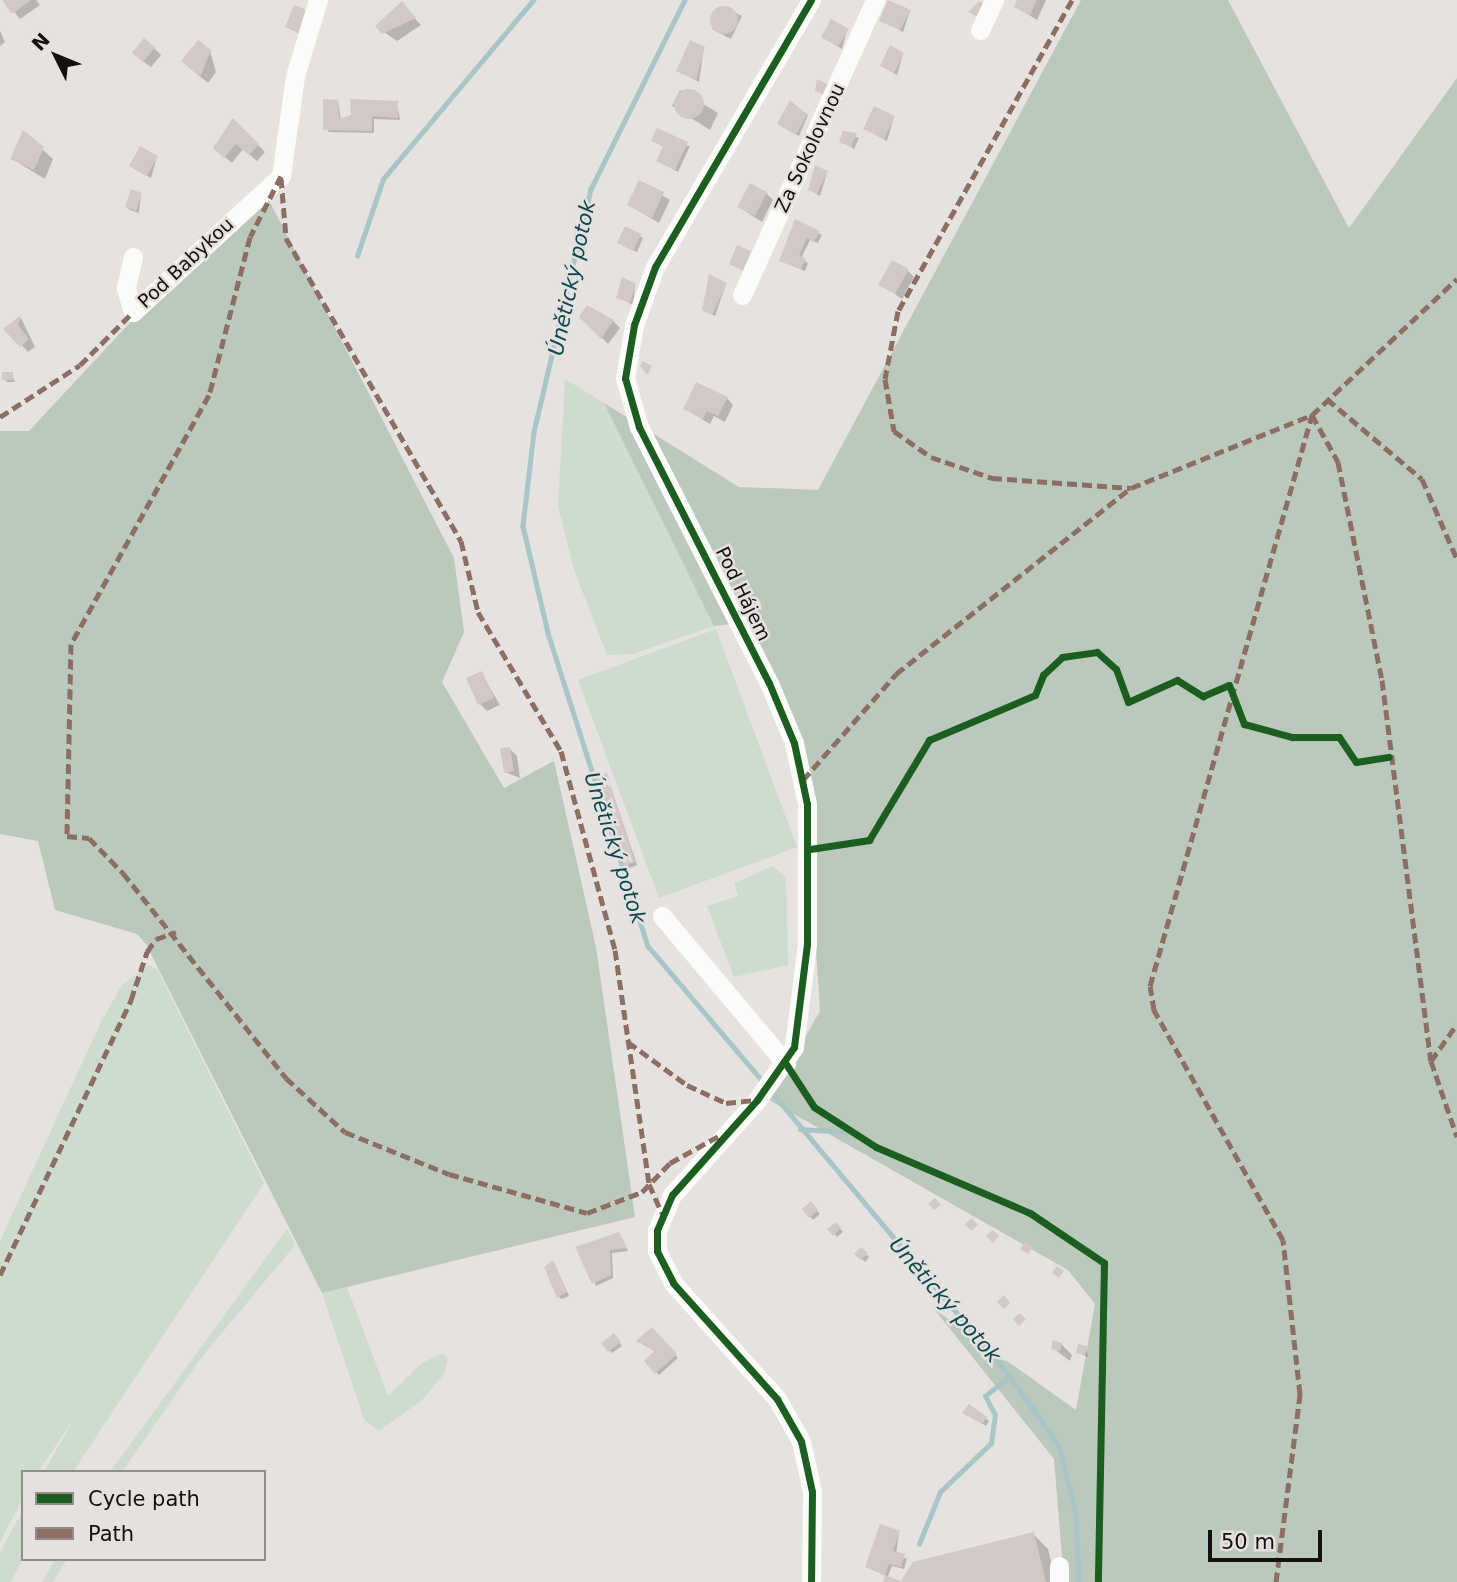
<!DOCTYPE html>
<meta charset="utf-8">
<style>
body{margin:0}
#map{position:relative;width:1457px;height:1582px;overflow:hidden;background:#e5e2e0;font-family:"DejaVu Sans",sans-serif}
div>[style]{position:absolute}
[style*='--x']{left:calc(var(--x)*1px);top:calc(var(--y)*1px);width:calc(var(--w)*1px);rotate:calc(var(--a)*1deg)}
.green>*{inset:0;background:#cedcd0}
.forest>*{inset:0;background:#bbc9bc}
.shadow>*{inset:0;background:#0003}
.stream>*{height:4.5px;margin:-2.25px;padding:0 2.25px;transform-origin:2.25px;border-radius:2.25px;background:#a8c5c8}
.building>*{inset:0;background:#d2c9c6}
.round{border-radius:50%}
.minor>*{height:19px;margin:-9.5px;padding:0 9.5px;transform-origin:9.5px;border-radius:9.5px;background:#fbfbfa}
.quiet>*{height:5px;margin-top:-2.5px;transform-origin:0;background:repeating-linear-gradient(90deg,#8d6e63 0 10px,transparent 0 15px)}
.cycleway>*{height:7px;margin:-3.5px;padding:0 3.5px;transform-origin:3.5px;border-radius:3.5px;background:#1b5e20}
span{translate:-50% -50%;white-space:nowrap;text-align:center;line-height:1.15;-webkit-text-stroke:5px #e6e1df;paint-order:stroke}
.street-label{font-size:19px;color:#121110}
.water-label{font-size:21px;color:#07494f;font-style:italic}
.legend{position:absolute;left:21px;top:1470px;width:245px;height:91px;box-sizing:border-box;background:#e6e1df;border:2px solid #918e8c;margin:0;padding:9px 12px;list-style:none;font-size:21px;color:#121110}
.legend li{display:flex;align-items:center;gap:14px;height:35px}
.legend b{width:35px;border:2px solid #918e8c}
.north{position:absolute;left:21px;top:21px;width:70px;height:70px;-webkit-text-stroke:5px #e6e1df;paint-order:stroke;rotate:313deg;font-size:19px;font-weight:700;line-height:28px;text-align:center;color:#121110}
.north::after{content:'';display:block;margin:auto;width:24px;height:32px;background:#121110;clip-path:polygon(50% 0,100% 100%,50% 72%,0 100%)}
.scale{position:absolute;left:1208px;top:1530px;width:114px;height:32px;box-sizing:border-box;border:4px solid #121110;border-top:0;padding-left:9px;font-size:21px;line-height:24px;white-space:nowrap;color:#121110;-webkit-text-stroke:5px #e6e1df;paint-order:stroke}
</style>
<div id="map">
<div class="green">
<div style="clip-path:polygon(565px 379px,604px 403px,714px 626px,633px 654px,607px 655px,574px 570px,558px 506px)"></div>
<div style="clip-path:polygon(716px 629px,797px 847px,659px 898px,578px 680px)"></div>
<div style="clip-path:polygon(773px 866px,786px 878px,788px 965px,734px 977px,707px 906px,738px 896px,734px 883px)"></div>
<div style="clip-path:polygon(148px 965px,158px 970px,264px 1183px,73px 1472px,44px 1472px,75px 1417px,38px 1472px,23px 1472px,23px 1498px,0 1542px,0 1241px,101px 1022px,122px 985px)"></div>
<div style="clip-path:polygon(287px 1229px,295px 1245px,201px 1358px,122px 1472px,110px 1472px)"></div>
<div style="clip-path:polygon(347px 1287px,388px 1396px,422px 1363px,443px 1353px,448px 1359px,444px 1374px,422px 1400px,379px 1431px,364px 1419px,322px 1293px)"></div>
<div style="clip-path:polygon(23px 1510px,23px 1559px,11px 1582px,0 1582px,0 1552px)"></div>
<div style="clip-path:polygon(55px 1559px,67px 1559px,53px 1582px,42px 1582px)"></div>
</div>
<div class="forest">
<div style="clip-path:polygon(1081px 0,1228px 0,1349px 228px,1457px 78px,1457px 1582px,1064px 1582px,1054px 1459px,934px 1309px,1076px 1410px,1095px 1304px,1068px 1270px,769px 1100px,820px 1011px,806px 793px,750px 622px,714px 626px,604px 403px,739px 487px,818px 490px)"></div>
<div style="clip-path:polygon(260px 183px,454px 558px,464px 632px,442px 682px,504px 788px,554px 761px,596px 947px,635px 1217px,322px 1293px,146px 944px,137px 934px,55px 910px,38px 841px,0 834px,0 431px,29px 431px)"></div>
</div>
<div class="shadow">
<div style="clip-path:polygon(5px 0,36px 0,40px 5px,20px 19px)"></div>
<div style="clip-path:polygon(1019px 0,1046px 0,1037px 20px,1016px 7px)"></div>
<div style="clip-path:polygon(722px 6px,742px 16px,731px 39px,712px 29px)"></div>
<div style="clip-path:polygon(408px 11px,421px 25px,397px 41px,384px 32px)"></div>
<div style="clip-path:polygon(910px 11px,903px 32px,881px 20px)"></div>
<div style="clip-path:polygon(847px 30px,842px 49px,826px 39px)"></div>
<div style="clip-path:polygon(0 31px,5px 42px,0 46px)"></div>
<div style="clip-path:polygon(154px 48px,161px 55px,151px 67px,141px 60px)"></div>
<div style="clip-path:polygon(704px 48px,699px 82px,678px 71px)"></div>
<div style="clip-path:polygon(210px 51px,216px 72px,208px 83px,190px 68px)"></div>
<div style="clip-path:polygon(903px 54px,897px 75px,882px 66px)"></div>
<div style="clip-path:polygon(680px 90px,718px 113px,710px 130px,672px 106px)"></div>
<div style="clip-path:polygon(338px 101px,341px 120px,397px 102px,400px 120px,374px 119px,374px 133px,328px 132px)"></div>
<div style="clip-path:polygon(791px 102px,808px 115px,799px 136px,782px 126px)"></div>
<div style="clip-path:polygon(894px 117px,887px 141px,865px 129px)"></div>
<div style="clip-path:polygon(234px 120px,265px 152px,257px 161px,243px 149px,232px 163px,222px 155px)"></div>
<div style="clip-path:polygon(23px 132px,53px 159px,45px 179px,12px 159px)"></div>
<div style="clip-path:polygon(844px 133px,859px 138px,854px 149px,841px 141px)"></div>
<div style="clip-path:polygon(656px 143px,690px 146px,678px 172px,658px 161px,665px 147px)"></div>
<div style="clip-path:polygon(157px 157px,151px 178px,134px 169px)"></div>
<div style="clip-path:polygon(827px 173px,820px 196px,813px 192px)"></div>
<div style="clip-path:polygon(640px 182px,670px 200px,659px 223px,629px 205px)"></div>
<div style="clip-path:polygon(766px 193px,773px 200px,762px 222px,739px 207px)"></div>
<div style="clip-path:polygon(141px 194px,139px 213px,130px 210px,127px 207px)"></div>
<div style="clip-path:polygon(796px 221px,822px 235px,818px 243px,810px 240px,801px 258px,808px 263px,805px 271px,781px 261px)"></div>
<div style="clip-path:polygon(626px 228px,643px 238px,637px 252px,622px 245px)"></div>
<div style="clip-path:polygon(907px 270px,914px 277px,902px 299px,881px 284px)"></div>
<div style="clip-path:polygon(726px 284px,715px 316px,707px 312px,704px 309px)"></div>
<div style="clip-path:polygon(635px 286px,633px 305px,618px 297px)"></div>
<div style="clip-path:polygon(581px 317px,613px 321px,620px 328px,608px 344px)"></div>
<div style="clip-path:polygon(21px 318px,35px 347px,28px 352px,6px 329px)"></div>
<div style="clip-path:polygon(12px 374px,15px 382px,7px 382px,4px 379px)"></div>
<div style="clip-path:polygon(727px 398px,733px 405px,725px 422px,714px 416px,710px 424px,685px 409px)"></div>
<div style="clip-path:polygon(481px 673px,500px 705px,487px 711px,480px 704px)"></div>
<div style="clip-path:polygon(510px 749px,517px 756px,520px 778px,505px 772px)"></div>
<div style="clip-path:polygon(607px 775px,637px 865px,629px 868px,626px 865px)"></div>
<div style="clip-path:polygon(811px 1204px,820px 1214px,813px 1220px,804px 1209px)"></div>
<div style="clip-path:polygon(836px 1224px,843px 1232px,837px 1237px,830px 1229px)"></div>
<div style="clip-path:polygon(619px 1234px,628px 1251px,612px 1253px,613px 1278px,596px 1286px,577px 1248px)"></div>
<div style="clip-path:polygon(861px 1250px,869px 1257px,865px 1262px,857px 1254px)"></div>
<div style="clip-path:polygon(555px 1265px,569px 1296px,562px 1299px,559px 1297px)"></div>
<div style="clip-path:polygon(652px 1330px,678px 1358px,659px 1375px,646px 1361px,656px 1352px)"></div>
<div style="clip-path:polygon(613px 1335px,622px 1346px,612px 1353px,604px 1343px)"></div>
<div style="clip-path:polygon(1061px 1344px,1072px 1355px,1070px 1361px,1053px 1348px)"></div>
<div style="clip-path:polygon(1086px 1348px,1088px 1357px,1078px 1353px)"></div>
<div style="clip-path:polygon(970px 1407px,989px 1421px,986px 1426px,965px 1413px)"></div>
<div style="clip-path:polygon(899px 1532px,896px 1554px,907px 1559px,904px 1569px,892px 1566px,887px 1578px,898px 1582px,884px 1582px,886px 1576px,867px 1567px)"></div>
<div style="clip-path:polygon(1033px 1534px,1048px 1549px,1056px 1582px,903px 1582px)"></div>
</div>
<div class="stream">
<div style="--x:685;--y:0;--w:211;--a:116.4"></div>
<div style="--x:591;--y:189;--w:250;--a:103.2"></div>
<div style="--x:534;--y:432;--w:95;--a:96.7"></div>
<div style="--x:523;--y:526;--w:110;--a:76.8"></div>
<div style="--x:548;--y:633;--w:329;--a:72.3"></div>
<div style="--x:648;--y:946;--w:180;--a:49.7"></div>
<div style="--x:357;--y:256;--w:81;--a:-71.3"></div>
<div style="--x:383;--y:179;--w:234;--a:-50"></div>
<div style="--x:770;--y:1090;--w:373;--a:50"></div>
<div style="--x:1010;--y:1376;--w:85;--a:55"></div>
<div style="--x:1059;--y:1446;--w:69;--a:75.8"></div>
<div style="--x:1076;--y:1513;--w:69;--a:87.5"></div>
<div style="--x:800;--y:1129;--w:47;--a:3.7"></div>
<div style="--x:919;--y:1544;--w:56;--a:-68"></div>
<div style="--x:940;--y:1492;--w:71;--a:-43.9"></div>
<div style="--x:991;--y:1443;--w:28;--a:-82"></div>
<div style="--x:995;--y:1415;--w:21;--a:-118"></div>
<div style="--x:985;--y:1396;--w:32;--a:-39"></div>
</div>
<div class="building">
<div style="clip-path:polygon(2px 0,31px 0,12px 14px)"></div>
<div style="clip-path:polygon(888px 0,911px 10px,900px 30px,879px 21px)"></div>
<div style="clip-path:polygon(1017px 0,1037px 0,1030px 15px,1014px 7px)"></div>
<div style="clip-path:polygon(402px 1px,416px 18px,382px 34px,375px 26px)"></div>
<div style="clip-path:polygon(979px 1px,987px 5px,981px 19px,968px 12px)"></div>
<div style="clip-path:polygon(294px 5px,310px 11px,300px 34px,285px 27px)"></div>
<div class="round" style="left:710px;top:6px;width:28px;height:28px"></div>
<div style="clip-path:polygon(831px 19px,849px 29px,838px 47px,821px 37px)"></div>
<div style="clip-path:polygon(144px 38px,155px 47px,143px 62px,132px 53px)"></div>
<div style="clip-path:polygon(198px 40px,211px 50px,200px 77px,181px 61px)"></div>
<div style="clip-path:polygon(690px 40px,705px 47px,696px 80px,676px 71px)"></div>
<div style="clip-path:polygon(890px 45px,904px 53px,894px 73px,880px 66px)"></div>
<div style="clip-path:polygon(817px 79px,833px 87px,828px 97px,815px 91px)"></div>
<div class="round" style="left:674px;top:89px;width:30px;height:30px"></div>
<div style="clip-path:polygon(323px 99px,338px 100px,339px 119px,351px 115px,350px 99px,398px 101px,398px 118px,372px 116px,372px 131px,323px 130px)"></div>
<div style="clip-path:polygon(790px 100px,807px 115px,796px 135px,777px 124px)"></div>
<div style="clip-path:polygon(874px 106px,895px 116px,884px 139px,863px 129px)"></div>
<div style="clip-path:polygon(233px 118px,259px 144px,249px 155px,236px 144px,224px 158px,213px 148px)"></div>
<div style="clip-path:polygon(657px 128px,688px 142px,675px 170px,656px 161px,663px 146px,651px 141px)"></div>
<div style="clip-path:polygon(23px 130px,44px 147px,34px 170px,10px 159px)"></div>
<div style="clip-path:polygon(843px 131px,857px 133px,851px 147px,839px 142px)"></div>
<div style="clip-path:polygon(140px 146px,158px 156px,147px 176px,129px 166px)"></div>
<div style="clip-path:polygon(815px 165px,828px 171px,817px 194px,808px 190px)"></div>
<div style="clip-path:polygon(639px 180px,664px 192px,652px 218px,627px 205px)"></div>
<div style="clip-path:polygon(750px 183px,767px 192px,755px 216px,737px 207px)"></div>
<div style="clip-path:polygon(131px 189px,142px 193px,136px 211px,125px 207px)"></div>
<div style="clip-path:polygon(795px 219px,820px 231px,814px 242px,807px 238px,799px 255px,806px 259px,801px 269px,779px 261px)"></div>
<div style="clip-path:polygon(625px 226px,641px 234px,633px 251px,617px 243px)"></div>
<div style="clip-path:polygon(737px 245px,751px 251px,743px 271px,729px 264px)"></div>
<div style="clip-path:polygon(892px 260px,909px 269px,895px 294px,878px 285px)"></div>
<div style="clip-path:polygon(709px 274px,727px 283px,712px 315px,702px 310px)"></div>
<div style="clip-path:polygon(622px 277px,636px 284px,630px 303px,616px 298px)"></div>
<div style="clip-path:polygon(587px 305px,614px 320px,601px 339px,579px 317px)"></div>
<div style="clip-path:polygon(21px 315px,18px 325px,29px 339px,20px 347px,3px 329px)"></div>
<div style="clip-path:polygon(643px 361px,652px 366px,647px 375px,640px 366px)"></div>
<div style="clip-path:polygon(2px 372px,13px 372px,13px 380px,2px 380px)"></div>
<div style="clip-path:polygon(696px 382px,728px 397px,718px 416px,707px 411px,703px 419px,683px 409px)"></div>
<div style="clip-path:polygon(482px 671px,494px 698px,478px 705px,466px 678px)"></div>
<div style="clip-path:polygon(510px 747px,514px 771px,504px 773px,500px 748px)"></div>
<div style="clip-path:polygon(607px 773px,635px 862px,624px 866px,597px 777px)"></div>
<div style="clip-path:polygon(935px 1198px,941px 1205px,934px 1210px,928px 1204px)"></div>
<div style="clip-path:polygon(811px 1201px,818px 1210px,809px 1218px,802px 1209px)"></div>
<div style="clip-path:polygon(972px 1218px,978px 1225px,971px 1231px,965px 1224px)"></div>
<div style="clip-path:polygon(836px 1222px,841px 1228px,833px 1236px,827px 1229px)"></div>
<div style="clip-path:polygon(993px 1230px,999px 1236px,993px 1243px,986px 1236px)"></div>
<div style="clip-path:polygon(619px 1232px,627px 1248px,610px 1250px,611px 1275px,592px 1284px,575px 1247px)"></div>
<div style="clip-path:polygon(1025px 1242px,1033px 1247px,1028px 1254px,1020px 1249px)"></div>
<div style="clip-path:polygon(861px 1247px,868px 1253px,861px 1260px,854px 1254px)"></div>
<div style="clip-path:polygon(553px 1260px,567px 1292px,557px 1298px,544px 1267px)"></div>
<div style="clip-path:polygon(1057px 1266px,1064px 1271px,1059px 1278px,1052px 1273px)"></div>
<div style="clip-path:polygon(1004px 1295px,1010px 1303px,1004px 1309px,997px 1302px)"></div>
<div style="clip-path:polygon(1019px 1313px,1026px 1319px,1019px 1326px,1013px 1319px)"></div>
<div style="clip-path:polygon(652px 1327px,677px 1354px,655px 1374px,644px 1361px,654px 1351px,636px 1341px)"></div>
<div style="clip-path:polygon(614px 1333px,621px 1342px,608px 1352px,601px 1343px)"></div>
<div style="clip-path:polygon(1053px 1340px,1062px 1343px,1060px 1351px,1051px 1349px)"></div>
<div style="clip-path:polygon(1078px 1344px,1087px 1346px,1085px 1355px,1076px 1353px)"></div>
<div style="clip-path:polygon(969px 1404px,987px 1417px,982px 1424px,962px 1413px)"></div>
<div style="clip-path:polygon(880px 1524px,900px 1531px,893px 1551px,905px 1554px,901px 1567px,889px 1564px,885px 1575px,865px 1567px)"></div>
<div style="clip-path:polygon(1034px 1532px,1046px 1582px,883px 1582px,885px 1575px,901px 1581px,913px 1562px)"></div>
</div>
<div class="minor">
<div style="--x:811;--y:0;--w:309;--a:120.3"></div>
<div style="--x:655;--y:267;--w:62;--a:109.9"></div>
<div style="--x:634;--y:325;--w:54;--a:99.6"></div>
<div style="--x:625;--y:378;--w:51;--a:74.1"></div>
<div style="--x:639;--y:427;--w:287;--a:63.1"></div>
<div style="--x:769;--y:683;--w:65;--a:67.4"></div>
<div style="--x:794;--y:743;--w:62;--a:78"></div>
<div style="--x:807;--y:804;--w:140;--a:90"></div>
<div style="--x:807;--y:944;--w:104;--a:97.2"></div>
<div style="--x:794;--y:1047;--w:65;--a:124.9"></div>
<div style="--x:757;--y:1100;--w:127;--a:131.8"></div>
<div style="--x:672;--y:1195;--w:38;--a:113"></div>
<div style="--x:657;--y:1230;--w:21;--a:90"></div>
<div style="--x:657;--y:1251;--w:36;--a:63"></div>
<div style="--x:673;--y:1283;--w:156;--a:48.1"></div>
<div style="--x:777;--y:1399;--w:48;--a:60.3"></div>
<div style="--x:801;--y:1441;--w:52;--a:77.8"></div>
<div style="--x:812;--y:1492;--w:90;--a:90.6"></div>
<div style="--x:980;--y:30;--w:33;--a:-65"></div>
<div style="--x:133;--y:257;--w:32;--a:103"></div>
<div style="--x:126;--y:288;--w:25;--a:74"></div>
<div style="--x:133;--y:312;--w:201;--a:-42.6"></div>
<div style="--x:281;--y:176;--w:101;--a:-82"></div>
<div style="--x:295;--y:76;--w:79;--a:-73.2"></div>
<div style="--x:742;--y:295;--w:324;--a:-65.7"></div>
<div style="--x:662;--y:916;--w:193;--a:50"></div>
<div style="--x:1059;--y:1582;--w:16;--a:-90"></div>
</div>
<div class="quiet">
<div style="--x:1072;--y:0;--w:356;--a:119.2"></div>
<div style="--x:898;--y:311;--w:69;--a:100.8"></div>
<div style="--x:885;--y:379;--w:53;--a:80.2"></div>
<div style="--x:894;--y:431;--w:45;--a:35.1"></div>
<div style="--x:931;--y:457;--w:65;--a:19"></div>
<div style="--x:992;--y:478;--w:139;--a:4.1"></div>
<div style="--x:1131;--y:488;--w:195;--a:-22"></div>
<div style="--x:1312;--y:415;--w:199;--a:-43.2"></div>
<div style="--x:281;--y:176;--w:68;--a:116.9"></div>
<div style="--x:250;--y:237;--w:163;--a:104.5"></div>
<div style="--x:209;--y:395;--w:285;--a:119"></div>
<div style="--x:71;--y:644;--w:192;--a:91.2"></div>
<div style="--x:67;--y:836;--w:22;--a:5"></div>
<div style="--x:89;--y:838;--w:49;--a:45.8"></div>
<div style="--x:123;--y:873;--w:262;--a:51.5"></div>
<div style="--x:286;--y:1078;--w:80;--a:42.5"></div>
<div style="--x:345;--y:1132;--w:112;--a:22"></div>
<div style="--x:449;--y:1174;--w:143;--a:15.8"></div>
<div style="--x:587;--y:1213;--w:59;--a:-20.9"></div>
<div style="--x:642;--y:1192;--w:40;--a:-46"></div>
<div style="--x:670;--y:1163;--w:60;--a:-29.1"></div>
<div style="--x:281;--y:178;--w:60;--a:85.2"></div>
<div style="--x:286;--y:238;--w:350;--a:60"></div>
<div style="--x:461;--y:541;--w:73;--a:76.5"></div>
<div style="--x:478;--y:612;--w:162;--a:59.2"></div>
<div style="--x:561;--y:751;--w:206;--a:74.8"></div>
<div style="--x:615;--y:950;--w:236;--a:81.7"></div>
<div style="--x:649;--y:1184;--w:32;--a:66"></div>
<div style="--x:1327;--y:399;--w:124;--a:40.1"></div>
<div style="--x:1422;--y:479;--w:87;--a:66.4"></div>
<div style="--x:1312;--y:415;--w:54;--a:61"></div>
<div style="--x:1338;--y:462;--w:222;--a:78.6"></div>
<div style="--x:1382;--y:680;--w:384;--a:82.7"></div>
<div style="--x:1431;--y:1061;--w:80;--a:71.1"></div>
<div style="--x:0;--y:417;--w:95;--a:-33"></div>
<div style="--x:80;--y:365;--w:75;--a:-45"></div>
<div style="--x:803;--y:780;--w:141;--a:-48.7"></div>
<div style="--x:896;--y:674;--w:300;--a:-38.4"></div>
<div style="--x:628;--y:1042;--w:73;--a:36.1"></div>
<div style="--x:687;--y:1085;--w:43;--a:24.8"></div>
<div style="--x:726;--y:1103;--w:30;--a:-6"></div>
<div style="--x:1431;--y:1061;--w:45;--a:-54.9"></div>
<div style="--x:0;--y:1275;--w:305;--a:-64.5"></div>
<div style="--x:131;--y:1000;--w:51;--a:-71.6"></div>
<div style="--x:147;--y:952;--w:16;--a:-55"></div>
<div style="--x:156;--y:939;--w:21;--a:-19"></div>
<div style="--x:1276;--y:1582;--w:190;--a:-82.7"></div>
<div style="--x:1300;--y:1394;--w:155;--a:-96.3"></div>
<div style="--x:1283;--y:1240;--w:264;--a:-119.3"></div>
<div style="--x:1154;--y:1010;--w:24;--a:-99"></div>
<div style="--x:1150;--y:986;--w:594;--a:-74.16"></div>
</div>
<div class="cycleway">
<div style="--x:811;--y:0;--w:309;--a:120.3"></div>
<div style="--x:655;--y:267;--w:62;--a:109.9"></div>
<div style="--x:634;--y:325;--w:54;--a:99.6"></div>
<div style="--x:625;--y:378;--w:51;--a:74.1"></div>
<div style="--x:639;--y:427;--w:287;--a:63.1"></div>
<div style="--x:769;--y:683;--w:65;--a:67.4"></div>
<div style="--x:794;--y:743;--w:62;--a:78"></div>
<div style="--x:807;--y:804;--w:140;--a:90"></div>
<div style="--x:807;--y:944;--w:104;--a:97.2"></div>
<div style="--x:794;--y:1047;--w:65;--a:124.9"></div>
<div style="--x:757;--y:1100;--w:127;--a:131.8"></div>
<div style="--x:672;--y:1195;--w:38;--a:113"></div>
<div style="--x:657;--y:1230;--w:21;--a:90"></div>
<div style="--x:657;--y:1251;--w:36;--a:63"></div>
<div style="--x:673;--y:1283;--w:156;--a:48.1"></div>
<div style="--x:777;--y:1399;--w:48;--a:60.3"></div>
<div style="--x:801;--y:1441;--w:52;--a:77.8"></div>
<div style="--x:812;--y:1492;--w:90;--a:90.6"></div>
<div style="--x:810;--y:849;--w:60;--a:-8.7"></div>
<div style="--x:869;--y:840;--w:117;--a:-59"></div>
<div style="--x:929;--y:740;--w:115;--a:-23"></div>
<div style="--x:1035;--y:695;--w:22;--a:-68"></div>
<div style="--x:1043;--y:675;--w:26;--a:-43"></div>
<div style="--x:1062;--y:657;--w:35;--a:-8"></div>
<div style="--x:1097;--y:652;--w:25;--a:42"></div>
<div style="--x:1116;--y:669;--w:35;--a:70"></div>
<div style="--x:1128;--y:702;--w:54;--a:-24.2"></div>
<div style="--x:1177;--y:680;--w:31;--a:32"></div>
<div style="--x:1203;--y:696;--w:28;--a:-23"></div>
<div style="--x:1229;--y:685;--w:42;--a:69"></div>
<div style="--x:1244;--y:724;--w:50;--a:15.2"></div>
<div style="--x:1292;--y:737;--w:47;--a:0"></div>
<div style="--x:1339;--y:737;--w:30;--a:56"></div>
<div style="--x:1356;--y:762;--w:33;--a:-9"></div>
<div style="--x:786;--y:1064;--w:51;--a:56.9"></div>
<div style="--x:814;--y:1107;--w:74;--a:32.8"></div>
<div style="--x:876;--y:1147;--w:168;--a:23.2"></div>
<div style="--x:1030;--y:1213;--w:89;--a:34"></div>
<div style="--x:1104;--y:1263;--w:319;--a:91.1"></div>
</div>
<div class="street-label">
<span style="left:810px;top:148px;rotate:-65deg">Za Sokolovnou</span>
<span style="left:186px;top:263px;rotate:-43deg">Pod Babykou</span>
<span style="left:743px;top:594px;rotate:64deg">Pod Hájem</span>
</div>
<div class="water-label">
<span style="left:572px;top:278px;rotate:-78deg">Únětický potok</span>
<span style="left:615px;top:848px;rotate:72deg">Únětický potok</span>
<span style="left:945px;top:1300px;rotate:49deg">Únětický potok</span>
</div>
<ul class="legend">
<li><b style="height:9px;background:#1b5e20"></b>Cycle path</li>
<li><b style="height:9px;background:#8d6e63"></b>Path</li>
</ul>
<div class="north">N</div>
<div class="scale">50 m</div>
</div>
